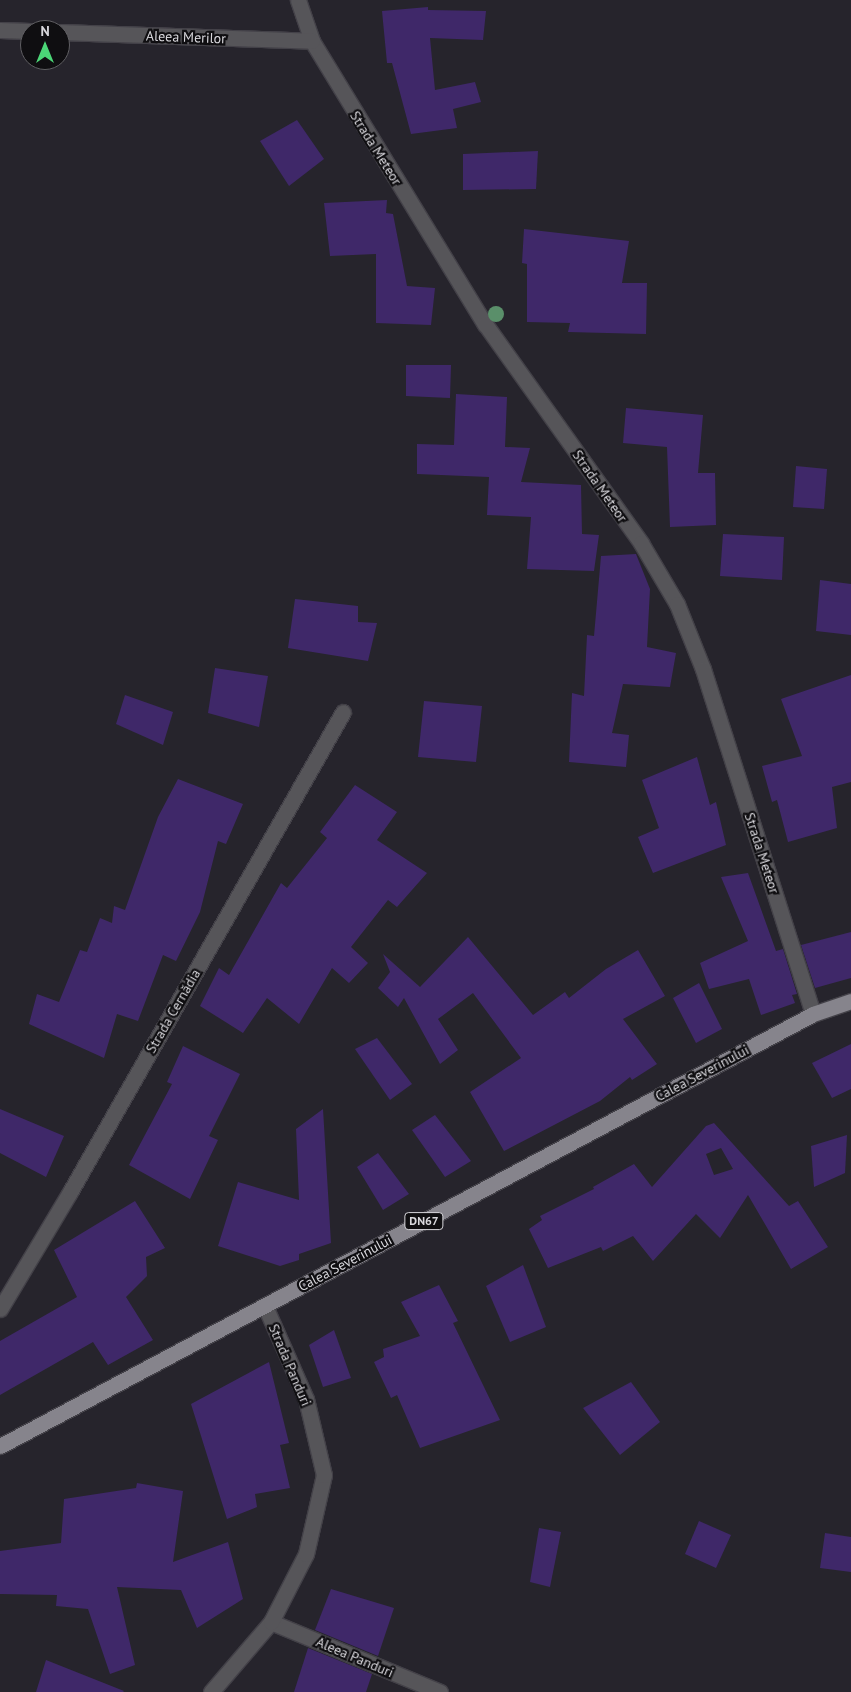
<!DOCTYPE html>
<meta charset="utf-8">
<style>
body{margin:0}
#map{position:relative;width:851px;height:1692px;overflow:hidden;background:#26242c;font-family:"PT Sans",sans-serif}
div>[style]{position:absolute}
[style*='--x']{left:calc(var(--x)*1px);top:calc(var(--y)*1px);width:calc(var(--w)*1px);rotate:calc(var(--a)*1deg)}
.building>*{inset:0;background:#3f2869}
.roads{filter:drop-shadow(1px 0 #434148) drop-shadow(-1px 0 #434148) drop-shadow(0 1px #434148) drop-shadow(0 -1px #434148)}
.street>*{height:15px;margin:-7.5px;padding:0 7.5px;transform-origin:7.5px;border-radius:7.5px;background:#565559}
.primary>*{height:15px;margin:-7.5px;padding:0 7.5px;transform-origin:7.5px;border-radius:7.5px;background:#86848c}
.trees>*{width:16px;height:16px;margin:-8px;border-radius:50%;background:#5a8f6a}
span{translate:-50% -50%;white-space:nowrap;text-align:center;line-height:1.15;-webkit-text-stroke:4.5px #0f0e11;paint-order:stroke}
.shield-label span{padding:1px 4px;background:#0f0e11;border:1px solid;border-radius:4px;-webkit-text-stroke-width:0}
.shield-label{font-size:12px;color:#d9d8dd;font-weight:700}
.street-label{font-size:14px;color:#d9d8dd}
.north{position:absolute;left:20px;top:20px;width:50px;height:50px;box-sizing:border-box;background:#0f0e11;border:1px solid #605f63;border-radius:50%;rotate:0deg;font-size:14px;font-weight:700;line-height:20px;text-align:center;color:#d9d8dd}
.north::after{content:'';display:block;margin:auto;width:18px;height:22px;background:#4bd677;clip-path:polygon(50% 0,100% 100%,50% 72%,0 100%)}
</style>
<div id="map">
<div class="building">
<div style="clip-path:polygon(428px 7px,428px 10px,486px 11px,483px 40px,430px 38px,435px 90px,475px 82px,481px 102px,453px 109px,457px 128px,411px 134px,392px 63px,387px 63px,382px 11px)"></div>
<div style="clip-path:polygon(297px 120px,324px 159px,289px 186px,260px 141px)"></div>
<div style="clip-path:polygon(538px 151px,536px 189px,463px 190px,463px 154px)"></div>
<div style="clip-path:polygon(387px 200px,386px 213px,393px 214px,407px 286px,435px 288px,431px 325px,376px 323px,376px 254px,330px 256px,324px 203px)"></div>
<div style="clip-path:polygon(524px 229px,629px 241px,622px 283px,647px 283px,646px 334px,568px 332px,570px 323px,527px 322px,527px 264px,522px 263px)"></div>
<div style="clip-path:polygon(406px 365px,451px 365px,450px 398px,406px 396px)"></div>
<div style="clip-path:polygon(456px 394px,507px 397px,505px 447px,530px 448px,521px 482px,581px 485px,582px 534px,599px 535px,594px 571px,527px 569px,531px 517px,487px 515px,489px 477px,417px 474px,417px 444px,454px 445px)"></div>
<div style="clip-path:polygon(626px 408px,703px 415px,698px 473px,715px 473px,716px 525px,670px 527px,667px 447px,623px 443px)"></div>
<div style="clip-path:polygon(796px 466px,827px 469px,824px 509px,793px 507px)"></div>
<div style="clip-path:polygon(723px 534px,784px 537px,782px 580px,720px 576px)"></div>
<div style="clip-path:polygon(636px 554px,650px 589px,647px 647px,676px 653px,670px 687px,623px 684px,612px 733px,629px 735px,626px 767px,569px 762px,572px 693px,584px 696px,587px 635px,594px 636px,601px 556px)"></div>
<div style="clip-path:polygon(820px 580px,851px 584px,851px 635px,816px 631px)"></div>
<div style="clip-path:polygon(295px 599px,358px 606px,358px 622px,377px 623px,368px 661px,288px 648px)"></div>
<div style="clip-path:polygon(215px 668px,268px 676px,259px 727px,208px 713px)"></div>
<div style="clip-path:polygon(851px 675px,851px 782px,832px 787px,837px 828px,788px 842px,777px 800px,772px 802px,762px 766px,802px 756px,781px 699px)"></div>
<div style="clip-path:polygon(125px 695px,173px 712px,163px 745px,116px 724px)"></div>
<div style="clip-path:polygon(424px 701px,482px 706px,476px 762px,418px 757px)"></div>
<div style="clip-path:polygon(697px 757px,710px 805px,716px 802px,726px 845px,653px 873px,638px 837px,659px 828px,642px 780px)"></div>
<div style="clip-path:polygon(178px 779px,243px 804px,226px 844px,218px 841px,200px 912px,176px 961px,163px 955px,138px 1021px,117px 1014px,104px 1058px,29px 1024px,37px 994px,59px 1002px,80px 950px,87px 952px,100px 918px,112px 923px,114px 906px,125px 910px,158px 817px)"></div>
<div style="clip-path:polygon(355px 785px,397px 812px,377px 840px,427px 873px,397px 907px,388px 900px,351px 947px,368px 963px,349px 983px,332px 968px,299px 1024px,267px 998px,243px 1033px,200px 1006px,219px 968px,229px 975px,281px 883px,287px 888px,327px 838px,320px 832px)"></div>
<div style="clip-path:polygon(748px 873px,776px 951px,783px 949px,797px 994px,792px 995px,795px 1003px,761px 1015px,749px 979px,709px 989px,700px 963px,748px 941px,721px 877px)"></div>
<div style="clip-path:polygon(851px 932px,851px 978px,815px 988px,801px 945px)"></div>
<div style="clip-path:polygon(468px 937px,533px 1015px,565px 992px,569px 998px,606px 969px,638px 950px,665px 996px,623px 1019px,657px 1064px,632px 1080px,630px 1077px,600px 1101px,504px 1151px,470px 1092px,521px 1058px,473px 993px,438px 1019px,458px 1050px,440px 1064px,404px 998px,398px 1007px,378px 988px,390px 972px,383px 954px,420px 987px)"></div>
<div style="clip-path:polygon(699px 983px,722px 1029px,696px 1043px,673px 998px)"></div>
<div style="clip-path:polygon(377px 1038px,412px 1084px,390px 1100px,355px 1049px)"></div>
<div style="clip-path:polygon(851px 1044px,851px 1089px,832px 1098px,812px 1063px)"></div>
<div style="clip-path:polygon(183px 1046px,240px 1074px,209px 1136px,218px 1140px,190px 1199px,129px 1165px,172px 1084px,167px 1082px)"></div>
<div style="clip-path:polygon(0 1109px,64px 1136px,46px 1177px,0 1153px)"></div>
<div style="clip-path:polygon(323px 1109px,331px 1243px,299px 1254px,299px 1260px,280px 1266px,218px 1246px,238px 1182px,299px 1200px,296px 1129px)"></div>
<div style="clip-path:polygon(435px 1115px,471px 1161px,445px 1177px,412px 1130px)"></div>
<div style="clip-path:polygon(evenodd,714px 1123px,789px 1206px,798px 1201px,828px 1247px,791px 1269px,748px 1195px,720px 1238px,696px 1214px,653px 1261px,633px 1236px,603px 1251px,601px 1247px,548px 1268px,529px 1229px,542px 1220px,540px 1216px,594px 1189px,593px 1187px,634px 1164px,652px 1187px,706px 1126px,714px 1123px,721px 1148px,733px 1169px,714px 1175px,706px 1154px,721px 1148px)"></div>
<div style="clip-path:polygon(847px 1135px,845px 1173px,814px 1187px,811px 1146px)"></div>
<div style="clip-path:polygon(378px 1153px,409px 1194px,383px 1210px,357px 1167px)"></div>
<div style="clip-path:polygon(135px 1201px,165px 1248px,146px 1257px,147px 1276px,126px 1297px,153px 1340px,108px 1365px,93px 1342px,0 1395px,0 1341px,77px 1297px,54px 1250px)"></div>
<div style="clip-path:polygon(523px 1265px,546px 1327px,510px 1342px,486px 1286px)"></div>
<div style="clip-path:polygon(439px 1285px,458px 1321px,453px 1323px,500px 1420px,420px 1448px,397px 1395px,391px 1398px,374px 1362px,384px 1357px,383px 1349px,420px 1336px,401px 1302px)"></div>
<div style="clip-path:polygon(334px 1330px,351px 1378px,323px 1387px,309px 1345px)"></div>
<div style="clip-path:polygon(269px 1362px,289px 1443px,280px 1445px,290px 1488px,255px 1494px,257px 1507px,227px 1519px,191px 1404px)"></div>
<div style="clip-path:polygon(631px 1382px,660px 1422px,620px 1455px,583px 1408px)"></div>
<div style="clip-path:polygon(137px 1483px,183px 1491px,173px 1562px,228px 1542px,243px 1599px,197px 1628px,181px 1590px,117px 1587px,135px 1665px,110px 1674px,88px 1609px,56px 1606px,57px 1595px,0 1594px,0 1551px,61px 1543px,64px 1499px,136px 1488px)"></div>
<div style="clip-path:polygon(699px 1521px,731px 1535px,716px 1568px,685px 1554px)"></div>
<div style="clip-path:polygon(539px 1528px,561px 1532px,550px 1587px,530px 1582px)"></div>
<div style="clip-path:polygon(825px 1533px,851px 1537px,851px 1572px,820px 1568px)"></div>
<div style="clip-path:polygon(331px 1589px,394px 1608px,378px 1656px,315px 1630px)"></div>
<div style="clip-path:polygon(308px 1648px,372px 1674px,366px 1692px,294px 1692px)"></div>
<div style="clip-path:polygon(46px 1660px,124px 1691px,123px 1692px,36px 1692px)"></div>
</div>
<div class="roads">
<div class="street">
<div style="--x:298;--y:0;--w:43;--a:71.1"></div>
<div style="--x:312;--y:41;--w:332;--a:58.6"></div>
<div style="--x:485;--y:324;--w:269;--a:54.5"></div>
<div style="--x:641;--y:543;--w:71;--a:59.5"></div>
<div style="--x:677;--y:604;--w:70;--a:68.2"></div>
<div style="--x:703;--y:669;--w:362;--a:72.3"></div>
<div style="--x:0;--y:30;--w:30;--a:2"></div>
<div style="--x:60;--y:32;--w:252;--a:2"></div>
<div style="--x:0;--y:1309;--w:136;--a:-59.1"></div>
<div style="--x:70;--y:1192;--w:552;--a:-60.37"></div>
<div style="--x:271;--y:1622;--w:183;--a:22.5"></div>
<div style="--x:211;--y:1692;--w:92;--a:-49.4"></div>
<div style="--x:271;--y:1622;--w:76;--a:-62.8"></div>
<div style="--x:306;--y:1554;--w:81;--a:-77.2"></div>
<div style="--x:324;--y:1475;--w:78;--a:-103.3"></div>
<div style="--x:306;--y:1399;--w:102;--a:-113.8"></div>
</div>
<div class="primary">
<div style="--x:0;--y:1446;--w:921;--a:-27.98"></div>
<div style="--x:813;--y:1014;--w:40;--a:-18.9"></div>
</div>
</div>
<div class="trees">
<div style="left:496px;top:314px"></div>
</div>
<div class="shield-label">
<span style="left:424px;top:1221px">DN67</span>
</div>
<div class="street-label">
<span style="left:186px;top:37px;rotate:2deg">Aleea Merilor</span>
<span style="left:376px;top:148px;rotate:58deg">Strada Meteor</span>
<span style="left:600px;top:486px;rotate:55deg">Strada Meteor</span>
<span style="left:762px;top:853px;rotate:72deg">Strada Meteor</span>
<span style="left:173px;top:1011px;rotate:-60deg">Strada Cernădia</span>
<span style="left:702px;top:1073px;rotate:-28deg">Calea Severinului</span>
<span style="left:345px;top:1263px;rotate:-28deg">Calea Severinului</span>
<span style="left:290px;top:1365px;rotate:67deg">Strada Panduri</span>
<span style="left:355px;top:1657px;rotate:23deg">Aleea Panduri</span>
</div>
<div class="north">N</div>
</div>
